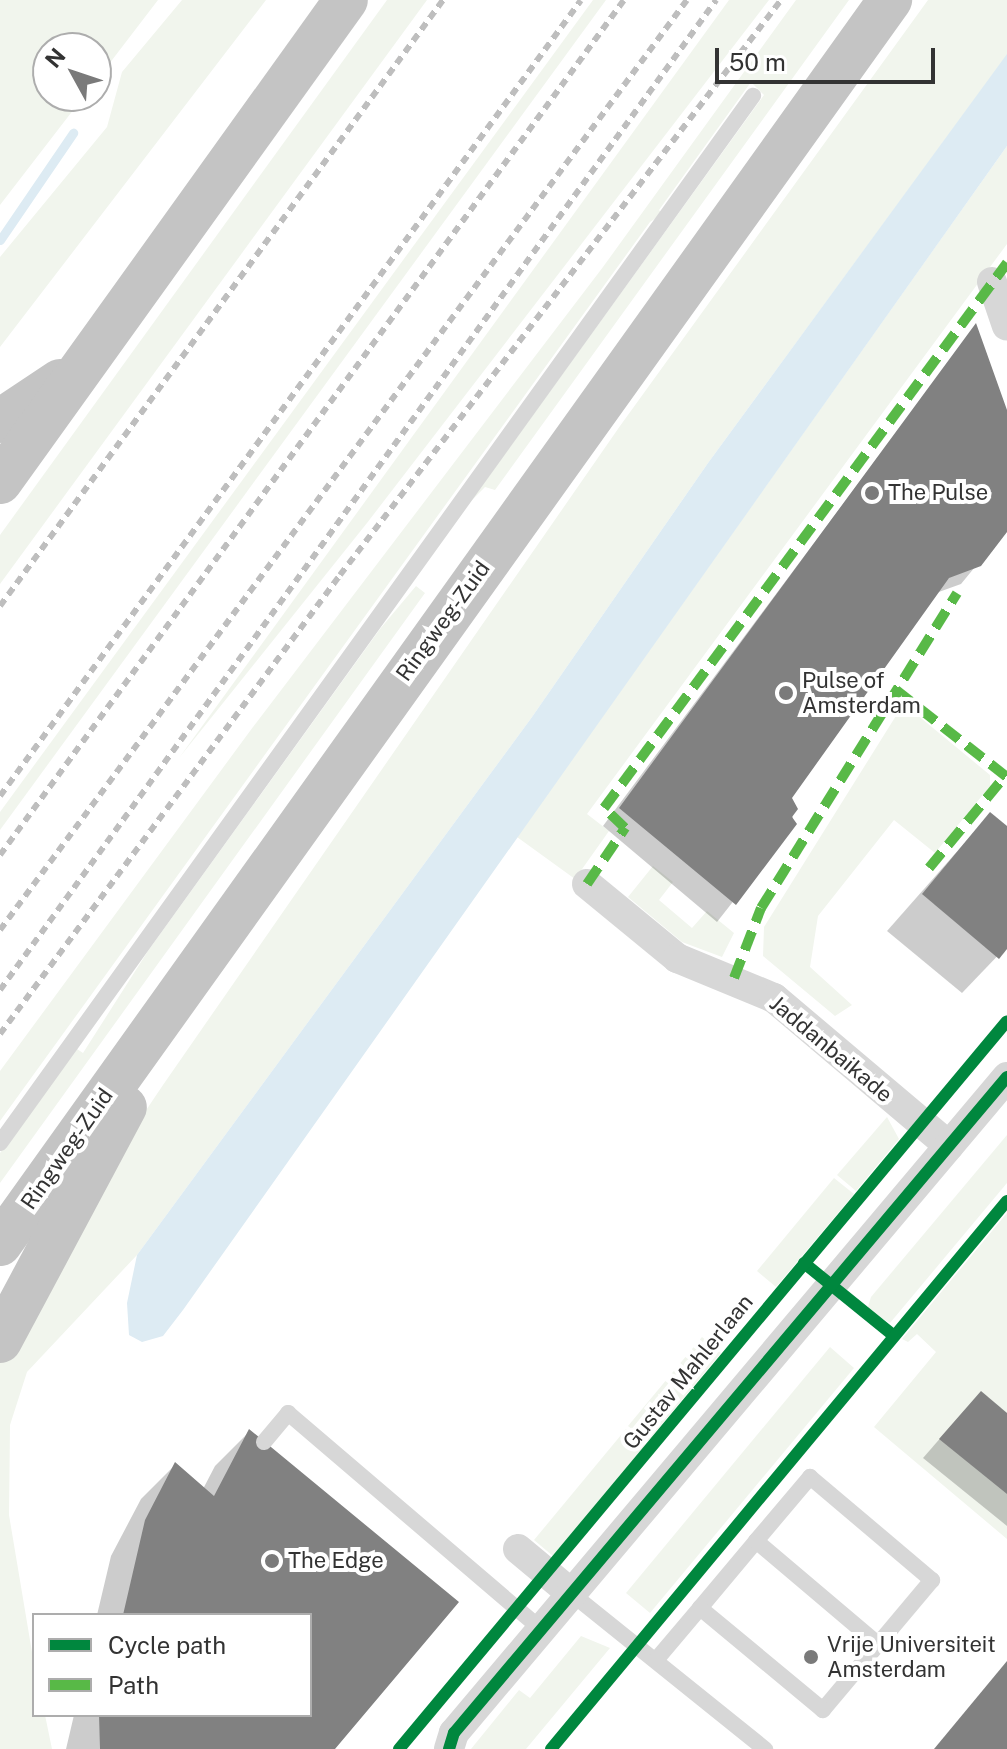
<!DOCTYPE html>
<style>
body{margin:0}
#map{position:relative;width:1007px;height:1749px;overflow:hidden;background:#fff;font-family:"Public Sans",sans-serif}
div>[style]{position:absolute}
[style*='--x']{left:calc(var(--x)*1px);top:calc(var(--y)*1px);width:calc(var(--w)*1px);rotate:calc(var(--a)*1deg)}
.green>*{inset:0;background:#f1f5ed}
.water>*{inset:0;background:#ddebf3}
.shadow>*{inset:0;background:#0003}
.stream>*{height:9px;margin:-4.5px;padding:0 4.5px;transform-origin:4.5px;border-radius:4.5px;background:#ddebf3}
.building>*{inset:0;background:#818181}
.service>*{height:16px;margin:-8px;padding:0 8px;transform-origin:8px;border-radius:8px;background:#d7d7d7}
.minor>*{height:30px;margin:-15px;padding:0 15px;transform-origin:15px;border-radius:15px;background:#d7d7d7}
.motorway>*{height:44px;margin:-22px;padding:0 22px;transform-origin:22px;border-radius:22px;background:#c4c4c4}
.rail>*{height:6px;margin-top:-3px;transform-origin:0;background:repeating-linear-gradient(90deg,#bebebe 0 8px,transparent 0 14px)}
.quiet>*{height:10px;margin-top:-5px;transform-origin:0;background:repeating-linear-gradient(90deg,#58b947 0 20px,transparent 0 30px)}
.cycleway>*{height:12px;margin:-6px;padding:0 6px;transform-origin:6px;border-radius:6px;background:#00873e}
.dots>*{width:22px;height:22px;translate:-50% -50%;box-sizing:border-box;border:4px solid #fff;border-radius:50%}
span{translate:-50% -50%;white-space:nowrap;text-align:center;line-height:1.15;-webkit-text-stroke:8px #fff;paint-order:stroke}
.poi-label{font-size:22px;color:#333}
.left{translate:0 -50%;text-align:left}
.street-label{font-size:22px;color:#333}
.legend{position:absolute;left:32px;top:1613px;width:280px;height:104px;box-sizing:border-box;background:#fff;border:2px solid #adadad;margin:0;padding:10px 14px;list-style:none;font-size:24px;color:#333}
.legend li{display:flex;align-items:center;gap:16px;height:40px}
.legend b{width:40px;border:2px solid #adadad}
.north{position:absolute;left:32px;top:32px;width:80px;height:80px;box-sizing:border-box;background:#fff;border:2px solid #adadad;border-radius:50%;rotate:310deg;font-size:22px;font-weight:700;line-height:32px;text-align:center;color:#333}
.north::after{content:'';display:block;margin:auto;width:28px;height:36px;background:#7a7a7a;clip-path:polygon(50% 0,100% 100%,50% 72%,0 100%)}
.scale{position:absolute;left:715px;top:48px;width:220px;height:36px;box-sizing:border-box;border:4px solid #333;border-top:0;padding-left:10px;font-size:24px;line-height:28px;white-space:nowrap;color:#333;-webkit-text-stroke:6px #fff;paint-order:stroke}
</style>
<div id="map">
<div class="green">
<div style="clip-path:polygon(0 0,158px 0,96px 81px,96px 48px,48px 48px,48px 96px,84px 96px,0 205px)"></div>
<div style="clip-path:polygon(182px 0,266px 0,0 347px,0 257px,107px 127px,122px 72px)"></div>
<div style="clip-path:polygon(387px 0,427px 0,0 584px,0 535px)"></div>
<div style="clip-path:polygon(593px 0,606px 0,0 830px,0 812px)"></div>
<div style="clip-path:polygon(729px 0,769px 0,367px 523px,179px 758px)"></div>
<div style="clip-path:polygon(796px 0,849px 0,495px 490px,485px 487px,470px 502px,764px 95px,751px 82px,659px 210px,662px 214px,650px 222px,0 1121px,0 1071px,250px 731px,603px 267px)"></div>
<div style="clip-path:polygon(928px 0,1007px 0,1007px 55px,708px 463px,532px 717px,137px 1255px,27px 1372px,10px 1425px,9px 1515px,34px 1664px,34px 1715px,45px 1715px,52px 1749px,0 1749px,0 1353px,85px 1201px,163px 1085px,620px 426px)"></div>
<div style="clip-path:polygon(1007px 146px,1007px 244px,587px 814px,609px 831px,575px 879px,517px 837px)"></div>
<div style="clip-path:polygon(416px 586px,425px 593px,0 1183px,0 1153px,77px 1049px,83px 1053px,148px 951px,380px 629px)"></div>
<div style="clip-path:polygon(910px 709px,990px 775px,990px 786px,935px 853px,894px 820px,818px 916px,810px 967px,852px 1005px,835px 1016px,763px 956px,764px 927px,899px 711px)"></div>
<div style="clip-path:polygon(653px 866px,673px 882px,659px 900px,692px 928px,707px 911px,734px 933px,722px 957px,682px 942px,628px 897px)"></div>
<div style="clip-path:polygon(887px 1117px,899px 1139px,856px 1191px,837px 1175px)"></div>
<div style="clip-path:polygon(1007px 1135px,1007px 1183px,890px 1323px,867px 1310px,871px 1297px)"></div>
<div style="clip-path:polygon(834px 1178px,854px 1194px,776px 1287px,757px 1271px)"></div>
<div style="clip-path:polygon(1007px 1213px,1007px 1539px,874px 1427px,936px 1352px,917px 1334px,908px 1342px,902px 1339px)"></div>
<div style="clip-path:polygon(702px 1337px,721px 1353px,648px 1441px,628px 1426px)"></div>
<div style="clip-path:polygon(830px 1347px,854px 1368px,650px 1613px,626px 1593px)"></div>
<div style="clip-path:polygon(626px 1429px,645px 1445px,553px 1556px,534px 1540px)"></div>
<div style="clip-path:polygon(581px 1636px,610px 1648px,526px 1749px,471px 1749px,519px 1690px,530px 1698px)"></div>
</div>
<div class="water">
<div style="clip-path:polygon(1007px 54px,1007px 146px,183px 1310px,163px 1336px,142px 1342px,129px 1335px,127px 1303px,137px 1255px,532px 717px,708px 463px)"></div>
</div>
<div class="shadow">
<div style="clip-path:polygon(975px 327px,1007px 416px,1007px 528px,961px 584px,936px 593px,789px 798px,794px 824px,717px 922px,603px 826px)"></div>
<div style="clip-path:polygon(990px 814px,1007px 828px,1007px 946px,962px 993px,887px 931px)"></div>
<div style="clip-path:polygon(964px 1411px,1007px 1416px,1007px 1526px,923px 1458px)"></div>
<div style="clip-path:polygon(249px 1432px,456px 1603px,333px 1749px,66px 1749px,74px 1715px,310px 1715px,310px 1615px,97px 1615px,111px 1556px,141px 1499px,175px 1465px,203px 1489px,215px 1466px)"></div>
</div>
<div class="stream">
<div style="--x:0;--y:240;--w:130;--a:-55.7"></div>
</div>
<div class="building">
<div style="clip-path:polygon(976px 323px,1007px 410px,1007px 532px,981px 566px,949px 578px,792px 798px,798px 809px,792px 817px,797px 824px,736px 905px,619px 808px)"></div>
<div style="clip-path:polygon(990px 812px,1007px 826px,1007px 949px,999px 959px,922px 894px)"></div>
<div style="clip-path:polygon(981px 1391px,1007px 1413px,1007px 1494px,939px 1439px)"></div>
<div style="clip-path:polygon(249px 1429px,459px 1602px,335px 1749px,100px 1749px,99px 1715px,310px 1715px,310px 1615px,123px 1615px,145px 1520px,175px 1462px,214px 1496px)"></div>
<div style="clip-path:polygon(1007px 1661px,1007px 1749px,934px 1749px)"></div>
</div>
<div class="service">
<div style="--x:0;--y:1143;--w:1290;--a:-54.28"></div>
<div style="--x:264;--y:1442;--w:38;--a:-50"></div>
<div style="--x:288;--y:1413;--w:334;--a:40.5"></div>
<div style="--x:756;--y:1541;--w:160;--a:40.2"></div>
<div style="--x:572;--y:1594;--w:248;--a:38.8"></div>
<div style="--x:656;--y:1660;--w:68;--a:-49.8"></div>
<div style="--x:700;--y:1608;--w:87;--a:-50.1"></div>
<div style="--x:756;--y:1541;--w:84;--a:-49.8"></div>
<div style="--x:810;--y:1477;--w:160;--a:40.2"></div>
<div style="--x:932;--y:1580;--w:170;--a:130"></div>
<div style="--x:823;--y:1710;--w:160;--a:-140.3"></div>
</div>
<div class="minor">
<div style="--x:992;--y:282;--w:46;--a:71.2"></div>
<div style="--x:587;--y:884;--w:117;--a:39.4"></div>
<div style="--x:677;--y:958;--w:105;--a:22.4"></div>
<div style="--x:774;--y:998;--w:229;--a:40.2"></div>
<div style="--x:518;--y:1549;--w:70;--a:39.8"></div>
<div style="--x:449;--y:1749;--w:17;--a:-73"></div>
<div style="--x:454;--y:1733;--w:858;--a:-49.87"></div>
</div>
<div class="motorway">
<div style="--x:0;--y:421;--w:72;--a:-33.7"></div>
<div style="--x:0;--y:482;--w:593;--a:-54.33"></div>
<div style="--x:0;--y:1244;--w:1530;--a:-54.42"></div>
<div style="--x:0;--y:1341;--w:265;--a:-61.9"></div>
</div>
<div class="rail">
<div style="--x:0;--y:606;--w:751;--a:-53.83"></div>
<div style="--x:0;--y:796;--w:985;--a:-53.87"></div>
<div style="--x:0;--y:855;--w:1058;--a:-53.88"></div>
<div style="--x:0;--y:930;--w:1156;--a:-53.55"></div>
<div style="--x:0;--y:990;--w:1222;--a:-54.12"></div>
<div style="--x:0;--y:1034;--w:571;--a:-53.47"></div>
<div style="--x:340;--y:575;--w:725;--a:-52.51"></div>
</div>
<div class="quiet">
<div style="--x:896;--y:690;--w:141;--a:38.1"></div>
<div style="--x:929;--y:868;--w:121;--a:-50.4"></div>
<div style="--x:587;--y:884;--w:68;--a:-55.8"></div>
<div style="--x:625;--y:828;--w:29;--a:-136"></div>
<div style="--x:604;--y:808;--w:678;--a:-53.52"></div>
<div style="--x:734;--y:978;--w:75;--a:-68.9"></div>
<div style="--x:761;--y:908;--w:371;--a:-58.1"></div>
</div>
<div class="cycleway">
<div style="--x:804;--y:1263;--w:116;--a:39"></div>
<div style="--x:399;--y:1749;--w:948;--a:-50.13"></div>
<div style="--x:449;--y:1749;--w:17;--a:-73"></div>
<div style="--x:454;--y:1733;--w:858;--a:-49.87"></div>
<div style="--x:551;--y:1749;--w:713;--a:-50.24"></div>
</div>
<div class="dots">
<div style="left:872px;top:493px;background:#7a7a7a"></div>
<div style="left:786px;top:693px;background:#7a7a7a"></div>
<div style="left:272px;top:1561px;background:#7a7a7a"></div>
<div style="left:811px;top:1657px;background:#7a7a7a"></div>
</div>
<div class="poi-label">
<span class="left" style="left:888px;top:493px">The Pulse</span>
<span class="left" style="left:802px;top:693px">Pulse of<br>Amsterdam</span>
<span class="left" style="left:288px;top:1561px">The Edge</span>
<span class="left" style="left:827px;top:1657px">Vrije Universiteit<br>Amsterdam</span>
</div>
<div class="street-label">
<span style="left:443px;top:621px;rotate:-54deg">Ringweg-Zuid</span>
<span style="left:831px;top:1049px;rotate:40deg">Jaddanbaikade</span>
<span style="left:67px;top:1149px;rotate:-55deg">Ringweg-Zuid</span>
<span style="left:688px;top:1372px;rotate:-51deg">Gustav Mahlerlaan</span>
</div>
<ul class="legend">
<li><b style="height:10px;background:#00873e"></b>Cycle path</li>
<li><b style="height:10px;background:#58b947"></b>Path</li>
</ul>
<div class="north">N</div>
<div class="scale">50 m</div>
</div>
